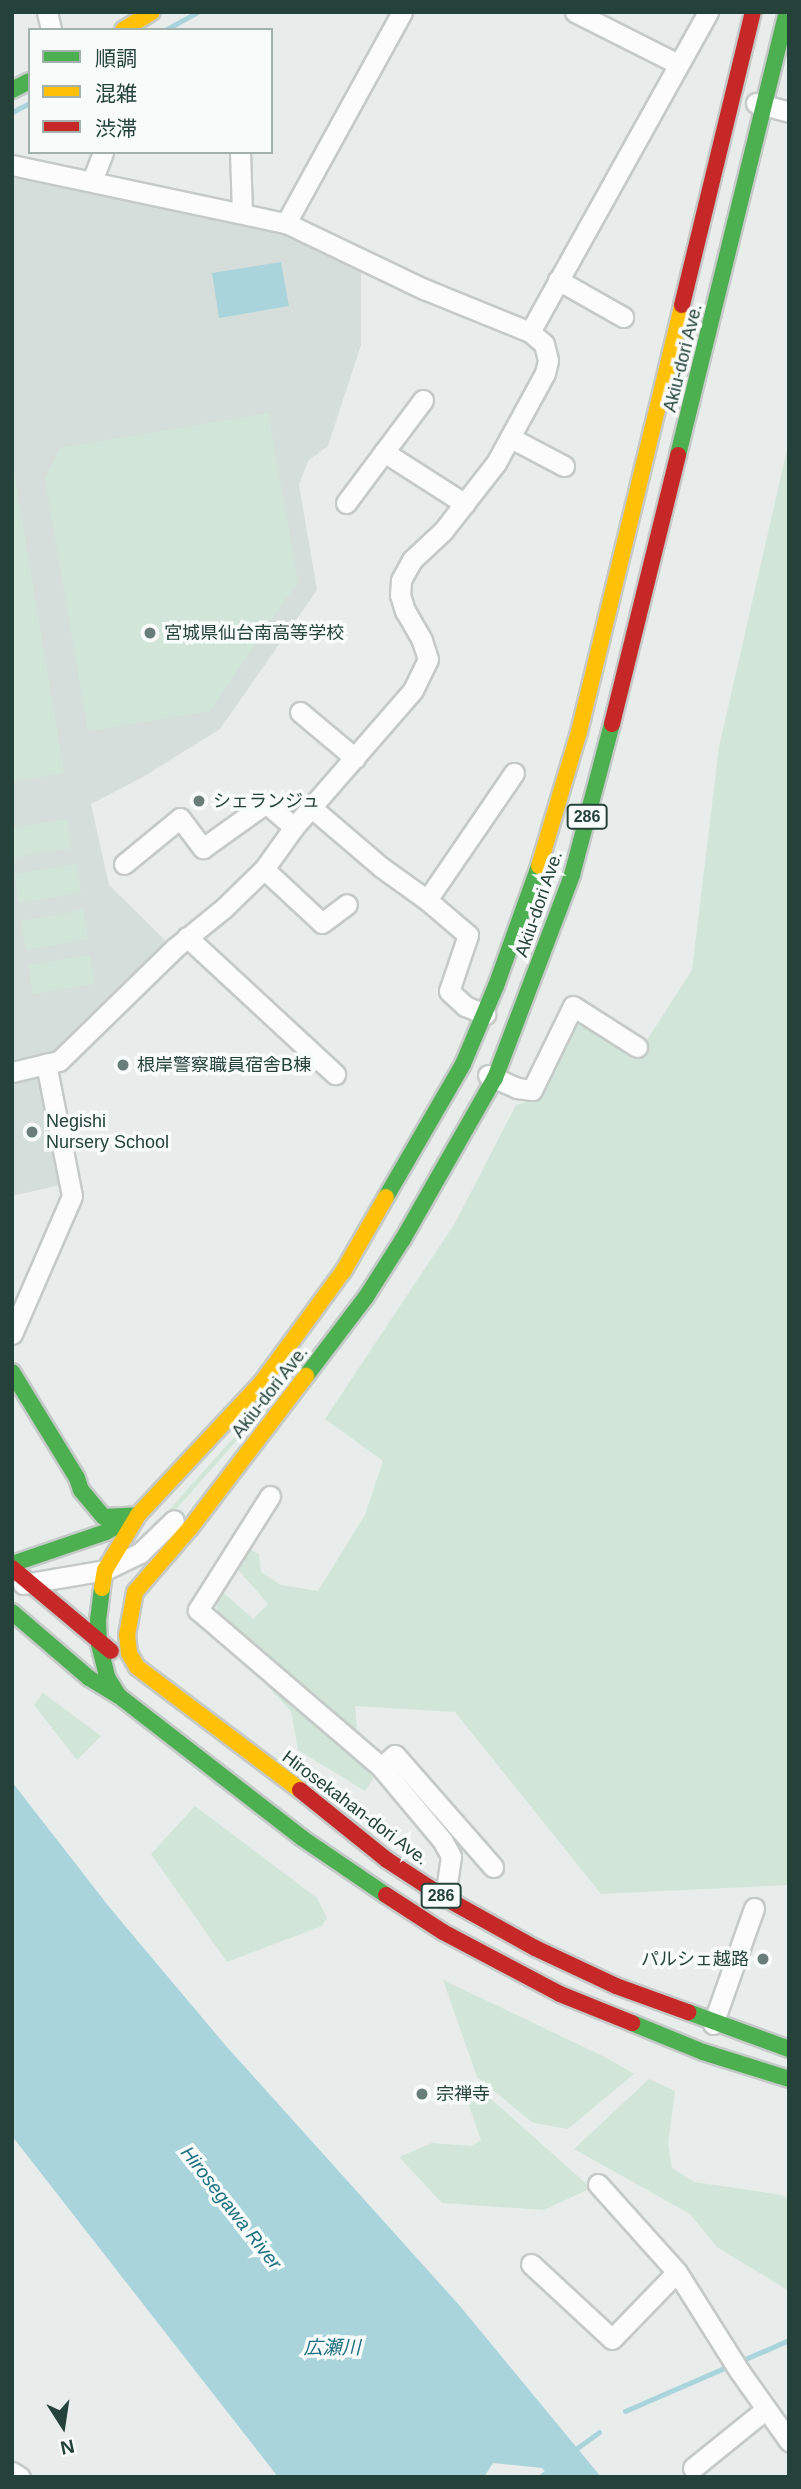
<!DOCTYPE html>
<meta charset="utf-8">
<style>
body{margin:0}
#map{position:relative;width:801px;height:2489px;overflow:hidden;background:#e8edeb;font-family:Helvetica,"Noto Sans JP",sans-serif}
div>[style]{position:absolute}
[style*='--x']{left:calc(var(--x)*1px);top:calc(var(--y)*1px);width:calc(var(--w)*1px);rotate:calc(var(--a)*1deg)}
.built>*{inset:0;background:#d6dedb}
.green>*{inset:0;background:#d1e6d8}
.water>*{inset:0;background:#a9d4db}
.stream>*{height:5px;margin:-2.5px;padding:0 2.5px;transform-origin:2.5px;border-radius:2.5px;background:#a9d4db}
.roads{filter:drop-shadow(2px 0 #c5cac8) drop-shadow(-2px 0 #c5cac8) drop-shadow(0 2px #c5cac8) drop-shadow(0 -2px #c5cac8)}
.street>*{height:19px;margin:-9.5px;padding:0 9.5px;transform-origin:9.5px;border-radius:9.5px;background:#fcfcfc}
.fast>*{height:16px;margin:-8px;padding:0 8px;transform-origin:8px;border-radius:8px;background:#4caf50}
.slow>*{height:16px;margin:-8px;padding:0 8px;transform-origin:8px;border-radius:8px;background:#ffc107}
.jam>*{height:16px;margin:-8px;padding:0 8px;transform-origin:8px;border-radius:8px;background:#c62828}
.dots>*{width:19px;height:19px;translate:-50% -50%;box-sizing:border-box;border:4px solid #f7fbf9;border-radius:50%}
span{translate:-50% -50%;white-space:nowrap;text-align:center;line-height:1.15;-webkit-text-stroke:7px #f7fbf9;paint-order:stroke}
.shield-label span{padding:2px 5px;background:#f7fbf9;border:2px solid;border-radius:5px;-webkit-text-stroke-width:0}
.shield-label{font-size:16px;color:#24423a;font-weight:700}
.street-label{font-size:18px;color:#24423a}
.poi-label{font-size:18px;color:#24423a}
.left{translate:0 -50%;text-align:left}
.right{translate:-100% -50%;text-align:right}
.water-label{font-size:19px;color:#1c6f80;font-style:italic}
.frame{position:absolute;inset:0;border:14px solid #24423a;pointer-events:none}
.legend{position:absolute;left:28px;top:28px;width:245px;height:126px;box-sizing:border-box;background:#f7fbf9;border:2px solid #a3b1ad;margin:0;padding:9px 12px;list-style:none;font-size:21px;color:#24423a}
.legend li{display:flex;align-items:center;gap:14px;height:35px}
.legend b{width:35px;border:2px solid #a3b1ad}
.north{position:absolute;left:28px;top:2391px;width:70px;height:70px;-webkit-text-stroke:5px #f7fbf9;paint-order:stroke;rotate:168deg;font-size:19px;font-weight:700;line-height:28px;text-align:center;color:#24423a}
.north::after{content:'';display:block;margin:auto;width:24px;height:32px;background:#24423a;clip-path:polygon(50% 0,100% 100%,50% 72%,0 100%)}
</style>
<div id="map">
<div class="built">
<div style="clip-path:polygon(12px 169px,281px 228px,361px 266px,361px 345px,328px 446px,308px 461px,299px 485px,317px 590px,220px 729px,143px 777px,91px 804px,109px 885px,168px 943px,53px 1053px,12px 1064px)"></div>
<div style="clip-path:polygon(38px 1074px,65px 1184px,12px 1196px,12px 1080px)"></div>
</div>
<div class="green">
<div style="clip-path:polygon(268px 413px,298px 581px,210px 711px,88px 731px,45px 479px,60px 448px)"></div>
<div style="clip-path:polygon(789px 441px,789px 1885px,601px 1894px,455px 1712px,355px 1706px,358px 1742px,379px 1770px,365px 1791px,298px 1750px,291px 1711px,220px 1636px,214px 1584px,253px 1619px,268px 1604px,236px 1567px,249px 1549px,259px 1554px,261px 1572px,281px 1585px,318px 1591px,365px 1515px,383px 1461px,325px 1419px,455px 1223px,516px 1105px,536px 1099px,569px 1025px,578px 1022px,634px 1060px,692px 970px,719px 747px)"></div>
<div style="clip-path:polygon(12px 461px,64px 773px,12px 782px)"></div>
<div style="clip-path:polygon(67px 819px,72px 848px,12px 858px,12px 828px)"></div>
<div style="clip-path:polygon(76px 864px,81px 893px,19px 903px,15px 874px)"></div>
<div style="clip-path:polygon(83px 910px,88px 939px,26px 950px,21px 921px)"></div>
<div style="clip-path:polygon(90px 955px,95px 984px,33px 994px,29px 965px)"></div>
<div style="clip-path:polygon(244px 1426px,247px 1429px,172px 1514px,169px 1510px)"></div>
<div style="clip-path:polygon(43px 1693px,101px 1736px,77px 1760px,34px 1705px)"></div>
<div style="clip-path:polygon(195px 1806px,317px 1898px,327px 1918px,322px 1926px,227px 1962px,151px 1854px)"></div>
<div style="clip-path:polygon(443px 1980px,607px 2058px,634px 2074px,568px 2129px,533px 2123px,477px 2077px)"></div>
<div style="clip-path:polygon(649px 2079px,675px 2091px,668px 2144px,672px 2168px,694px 2182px,782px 2195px,789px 2200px,789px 2291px,717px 2247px,690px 2214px,574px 2149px)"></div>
<div style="clip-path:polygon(472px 2082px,591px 2188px,544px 2210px,442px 2203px,399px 2157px,432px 2143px,472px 2146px,481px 2140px,462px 2086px)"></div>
</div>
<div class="water">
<div style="clip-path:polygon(281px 262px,289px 306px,219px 318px,212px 273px)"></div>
<div style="clip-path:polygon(12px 1782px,110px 1908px,226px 2046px,459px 2305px,601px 2477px,551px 2477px,542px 2468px,493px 2463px,484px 2477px,278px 2477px,12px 2136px)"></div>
</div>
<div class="stream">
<div style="--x:165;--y:30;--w:37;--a:-29"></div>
<div style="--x:12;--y:112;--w:20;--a:-27"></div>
<div style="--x:625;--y:2411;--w:179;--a:-23.4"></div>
<div style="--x:573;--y:2451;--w:32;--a:-36"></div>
<div style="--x:540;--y:2477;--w:15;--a:-37"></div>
</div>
<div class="roads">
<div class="street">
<div style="--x:47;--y:12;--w:18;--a:77"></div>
<div style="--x:575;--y:12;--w:115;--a:26.8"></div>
<div style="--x:756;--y:103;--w:34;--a:15"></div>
<div style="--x:240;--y:152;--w:59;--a:88.1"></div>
<div style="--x:12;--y:165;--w:280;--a:12"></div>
<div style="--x:286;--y:223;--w:153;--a:25.6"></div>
<div style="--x:424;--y:289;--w:114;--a:22.1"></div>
<div style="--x:530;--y:332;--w:366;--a:-60.9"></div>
<div style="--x:92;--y:181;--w:31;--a:-69"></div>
<div style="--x:286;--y:223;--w:241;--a:-61.2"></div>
<div style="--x:558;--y:280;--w:75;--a:29.6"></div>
<div style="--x:423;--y:400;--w:65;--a:126.9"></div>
<div style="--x:384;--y:452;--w:96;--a:32.7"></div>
<div style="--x:511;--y:438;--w:60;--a:27.8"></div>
<div style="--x:346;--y:503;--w:64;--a:-53.3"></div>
<div style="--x:300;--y:712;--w:72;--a:39.9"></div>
<div style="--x:312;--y:808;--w:91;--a:40.5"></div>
<div style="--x:381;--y:867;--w:57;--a:35.7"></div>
<div style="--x:427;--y:900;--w:54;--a:40.5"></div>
<div style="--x:468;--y:935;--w:59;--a:108.7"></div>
<div style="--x:449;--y:991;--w:22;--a:43"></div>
<div style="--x:465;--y:1006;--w:22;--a:22"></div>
<div style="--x:124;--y:864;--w:72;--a:-39.4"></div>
<div style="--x:180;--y:818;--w:38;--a:53"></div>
<div style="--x:203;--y:848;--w:77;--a:-35.5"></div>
<div style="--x:266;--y:803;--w:37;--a:41"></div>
<div style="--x:264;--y:869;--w:79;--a:43"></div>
<div style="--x:322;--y:923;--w:31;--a:-37"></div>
<div style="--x:427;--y:900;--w:154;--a:-55.6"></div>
<div style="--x:187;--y:937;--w:202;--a:42.8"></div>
<div style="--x:12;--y:1072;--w:48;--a:-13.2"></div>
<div style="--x:59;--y:1061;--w:163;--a:-44.3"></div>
<div style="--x:176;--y:947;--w:62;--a:-39.1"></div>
<div style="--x:224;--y:908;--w:56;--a:-44.3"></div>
<div style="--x:264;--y:869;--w:52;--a:-54.5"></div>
<div style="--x:294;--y:827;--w:181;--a:-49"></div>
<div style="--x:413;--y:690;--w:34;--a:-64"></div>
<div style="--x:428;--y:659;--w:20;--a:-108"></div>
<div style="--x:422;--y:640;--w:34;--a:-120"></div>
<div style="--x:405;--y:611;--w:17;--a:-107"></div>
<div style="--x:400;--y:595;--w:15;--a:-86"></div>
<div style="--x:401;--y:580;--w:23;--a:-61"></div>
<div style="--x:412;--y:560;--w:42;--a:-43.1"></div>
<div style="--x:443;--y:531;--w:86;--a:-52.1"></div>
<div style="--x:496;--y:463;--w:102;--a:-61.4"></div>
<div style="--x:545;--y:373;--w:13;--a:-77"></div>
<div style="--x:548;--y:360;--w:16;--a:-104"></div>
<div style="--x:544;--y:344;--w:18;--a:-139"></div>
<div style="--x:488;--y:1075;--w:32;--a:24"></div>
<div style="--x:517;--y:1088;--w:15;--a:8"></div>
<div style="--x:532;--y:1090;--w:93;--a:-64"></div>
<div style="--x:573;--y:1006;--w:76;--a:32.6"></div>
<div style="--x:12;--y:1334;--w:150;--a:-66.5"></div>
<div style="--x:72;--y:1196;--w:135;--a:-101.1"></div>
<div style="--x:270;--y:1496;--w:135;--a:122.3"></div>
<div style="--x:198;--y:1610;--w:241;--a:40.6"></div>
<div style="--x:23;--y:1584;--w:83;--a:-9.7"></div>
<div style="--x:105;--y:1570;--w:39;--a:-26"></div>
<div style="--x:140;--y:1553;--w:47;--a:-44.1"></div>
<div style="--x:445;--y:1898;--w:42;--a:-81.9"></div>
<div style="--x:451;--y:1856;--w:18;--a:-119"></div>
<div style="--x:442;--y:1840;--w:95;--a:-129.9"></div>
<div style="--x:381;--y:1767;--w:18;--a:-41"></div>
<div style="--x:395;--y:1755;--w:149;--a:48.8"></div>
<div style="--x:713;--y:2024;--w:123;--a:-70.5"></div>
<div style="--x:598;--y:2184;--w:118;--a:48.1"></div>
<div style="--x:677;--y:2272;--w:118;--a:57.8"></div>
<div style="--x:740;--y:2372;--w:85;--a:54.6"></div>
<div style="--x:531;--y:2264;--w:110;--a:42.8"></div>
<div style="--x:612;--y:2339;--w:93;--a:-45.9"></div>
<div style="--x:693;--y:2468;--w:94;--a:-38.9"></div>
<div style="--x:12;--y:2472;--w:9;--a:32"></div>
</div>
<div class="fast">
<div style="--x:12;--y:90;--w:20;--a:-27"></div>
<div style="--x:678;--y:455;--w:456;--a:-76.2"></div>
<div style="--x:386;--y:1197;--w:154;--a:-59.9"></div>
<div style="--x:463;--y:1064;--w:85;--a:-67.1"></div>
<div style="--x:496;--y:986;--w:127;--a:-70.3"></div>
<div style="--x:12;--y:1372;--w:124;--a:58.5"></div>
<div style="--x:77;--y:1478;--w:13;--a:72"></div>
<div style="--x:306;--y:1376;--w:99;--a:-52.8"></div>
<div style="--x:366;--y:1297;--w:69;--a:-57.5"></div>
<div style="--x:403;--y:1239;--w:185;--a:-60.3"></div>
<div style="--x:495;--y:1078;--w:217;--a:-69.2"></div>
<div style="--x:572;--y:875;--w:156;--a:-75.2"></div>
<div style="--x:81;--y:1490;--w:35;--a:50"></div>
<div style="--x:104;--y:1517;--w:34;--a:-3"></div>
<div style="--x:12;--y:1564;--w:99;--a:-18.8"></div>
<div style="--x:106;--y:1532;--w:36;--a:-28"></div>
<div style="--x:102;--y:1588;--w:31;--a:97"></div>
<div style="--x:98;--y:1619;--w:25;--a:88"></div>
<div style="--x:99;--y:1644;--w:34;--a:76"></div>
<div style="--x:107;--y:1677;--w:22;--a:58"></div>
<div style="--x:119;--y:1696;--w:232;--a:37.8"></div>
<div style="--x:302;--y:1838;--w:102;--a:34.2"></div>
<div style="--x:12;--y:1612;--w:101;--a:40.6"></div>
<div style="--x:89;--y:1678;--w:35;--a:31"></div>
<div style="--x:688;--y:2012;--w:108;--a:20.1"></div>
<div style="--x:632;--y:2023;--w:77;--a:22.2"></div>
<div style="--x:703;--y:2052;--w:90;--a:17.4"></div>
</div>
<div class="slow">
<div style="--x:123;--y:30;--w:34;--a:-32"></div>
<div style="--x:539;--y:866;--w:140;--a:-73.4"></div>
<div style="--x:579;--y:732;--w:439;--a:-76.4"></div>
<div style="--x:102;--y:1588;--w:18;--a:-81"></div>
<div style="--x:105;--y:1570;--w:64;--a:-59"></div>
<div style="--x:138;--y:1515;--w:182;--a:-47"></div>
<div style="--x:262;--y:1382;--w:139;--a:-53.8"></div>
<div style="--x:344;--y:1270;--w:84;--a:-60.1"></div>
<div style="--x:300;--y:1790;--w:204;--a:-143"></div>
<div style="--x:137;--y:1667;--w:16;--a:-120"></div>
<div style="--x:129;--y:1653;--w:18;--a:-96"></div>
<div style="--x:127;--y:1635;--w:44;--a:-79.5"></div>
<div style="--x:135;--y:1592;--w:86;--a:-49.3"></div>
<div style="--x:191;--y:1527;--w:190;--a:-52.7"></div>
</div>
<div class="jam">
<div style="--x:682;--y:305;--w:301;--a:-76.4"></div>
<div style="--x:612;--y:724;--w:277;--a:-76.2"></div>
<div style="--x:12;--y:1568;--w:129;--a:40"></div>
<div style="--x:300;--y:1790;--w:112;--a:38.8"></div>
<div style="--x:387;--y:1860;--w:69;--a:33.2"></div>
<div style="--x:445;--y:1898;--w:103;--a:29.1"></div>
<div style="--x:535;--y:1948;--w:89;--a:25.1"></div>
<div style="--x:616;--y:1986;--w:77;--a:19.9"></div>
<div style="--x:386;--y:1895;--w:68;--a:33"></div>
<div style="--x:443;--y:1932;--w:132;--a:27.9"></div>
<div style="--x:560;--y:1994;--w:78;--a:21.9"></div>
</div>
</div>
<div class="dots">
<div style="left:150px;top:633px;background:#697e78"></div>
<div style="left:199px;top:801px;background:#697e78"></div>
<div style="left:123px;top:1065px;background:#697e78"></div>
<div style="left:32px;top:1132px;background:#697e78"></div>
<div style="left:763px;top:1959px;background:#697e78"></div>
<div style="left:422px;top:2094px;background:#697e78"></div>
</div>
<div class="shield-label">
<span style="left:587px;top:817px">286</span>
<span style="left:441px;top:1896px">286</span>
</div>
<div class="street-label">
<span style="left:683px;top:358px;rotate:-76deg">Akiu-dori Ave.</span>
<span style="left:539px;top:904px;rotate:-71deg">Akiu-dori Ave.</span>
<span style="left:270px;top:1392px;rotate:-52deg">Akiu-dori Ave.</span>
<span style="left:355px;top:1808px;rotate:37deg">Hirosekahan-dori Ave.</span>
</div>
<div class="poi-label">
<span class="left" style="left:164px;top:633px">宮城県仙台南高等学校</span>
<span class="left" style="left:213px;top:801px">シェランジュ</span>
<span class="left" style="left:137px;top:1065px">根岸警察職員宿舎B棟</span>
<span class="left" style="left:46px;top:1132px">Negishi<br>Nursery School</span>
<span class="right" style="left:749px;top:1959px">パルシェ越路</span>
<span class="left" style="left:436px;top:2094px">宗禅寺</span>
</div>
<div class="water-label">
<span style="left:231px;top:2208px;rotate:52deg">Hirosegawa River</span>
<span style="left:332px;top:2348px">広瀬川</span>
</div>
<div class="frame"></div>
<ul class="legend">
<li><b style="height:9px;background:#4caf50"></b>順調</li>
<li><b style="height:9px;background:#ffc107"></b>混雑</li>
<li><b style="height:9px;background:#c62828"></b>渋滞</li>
</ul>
<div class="north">N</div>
</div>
